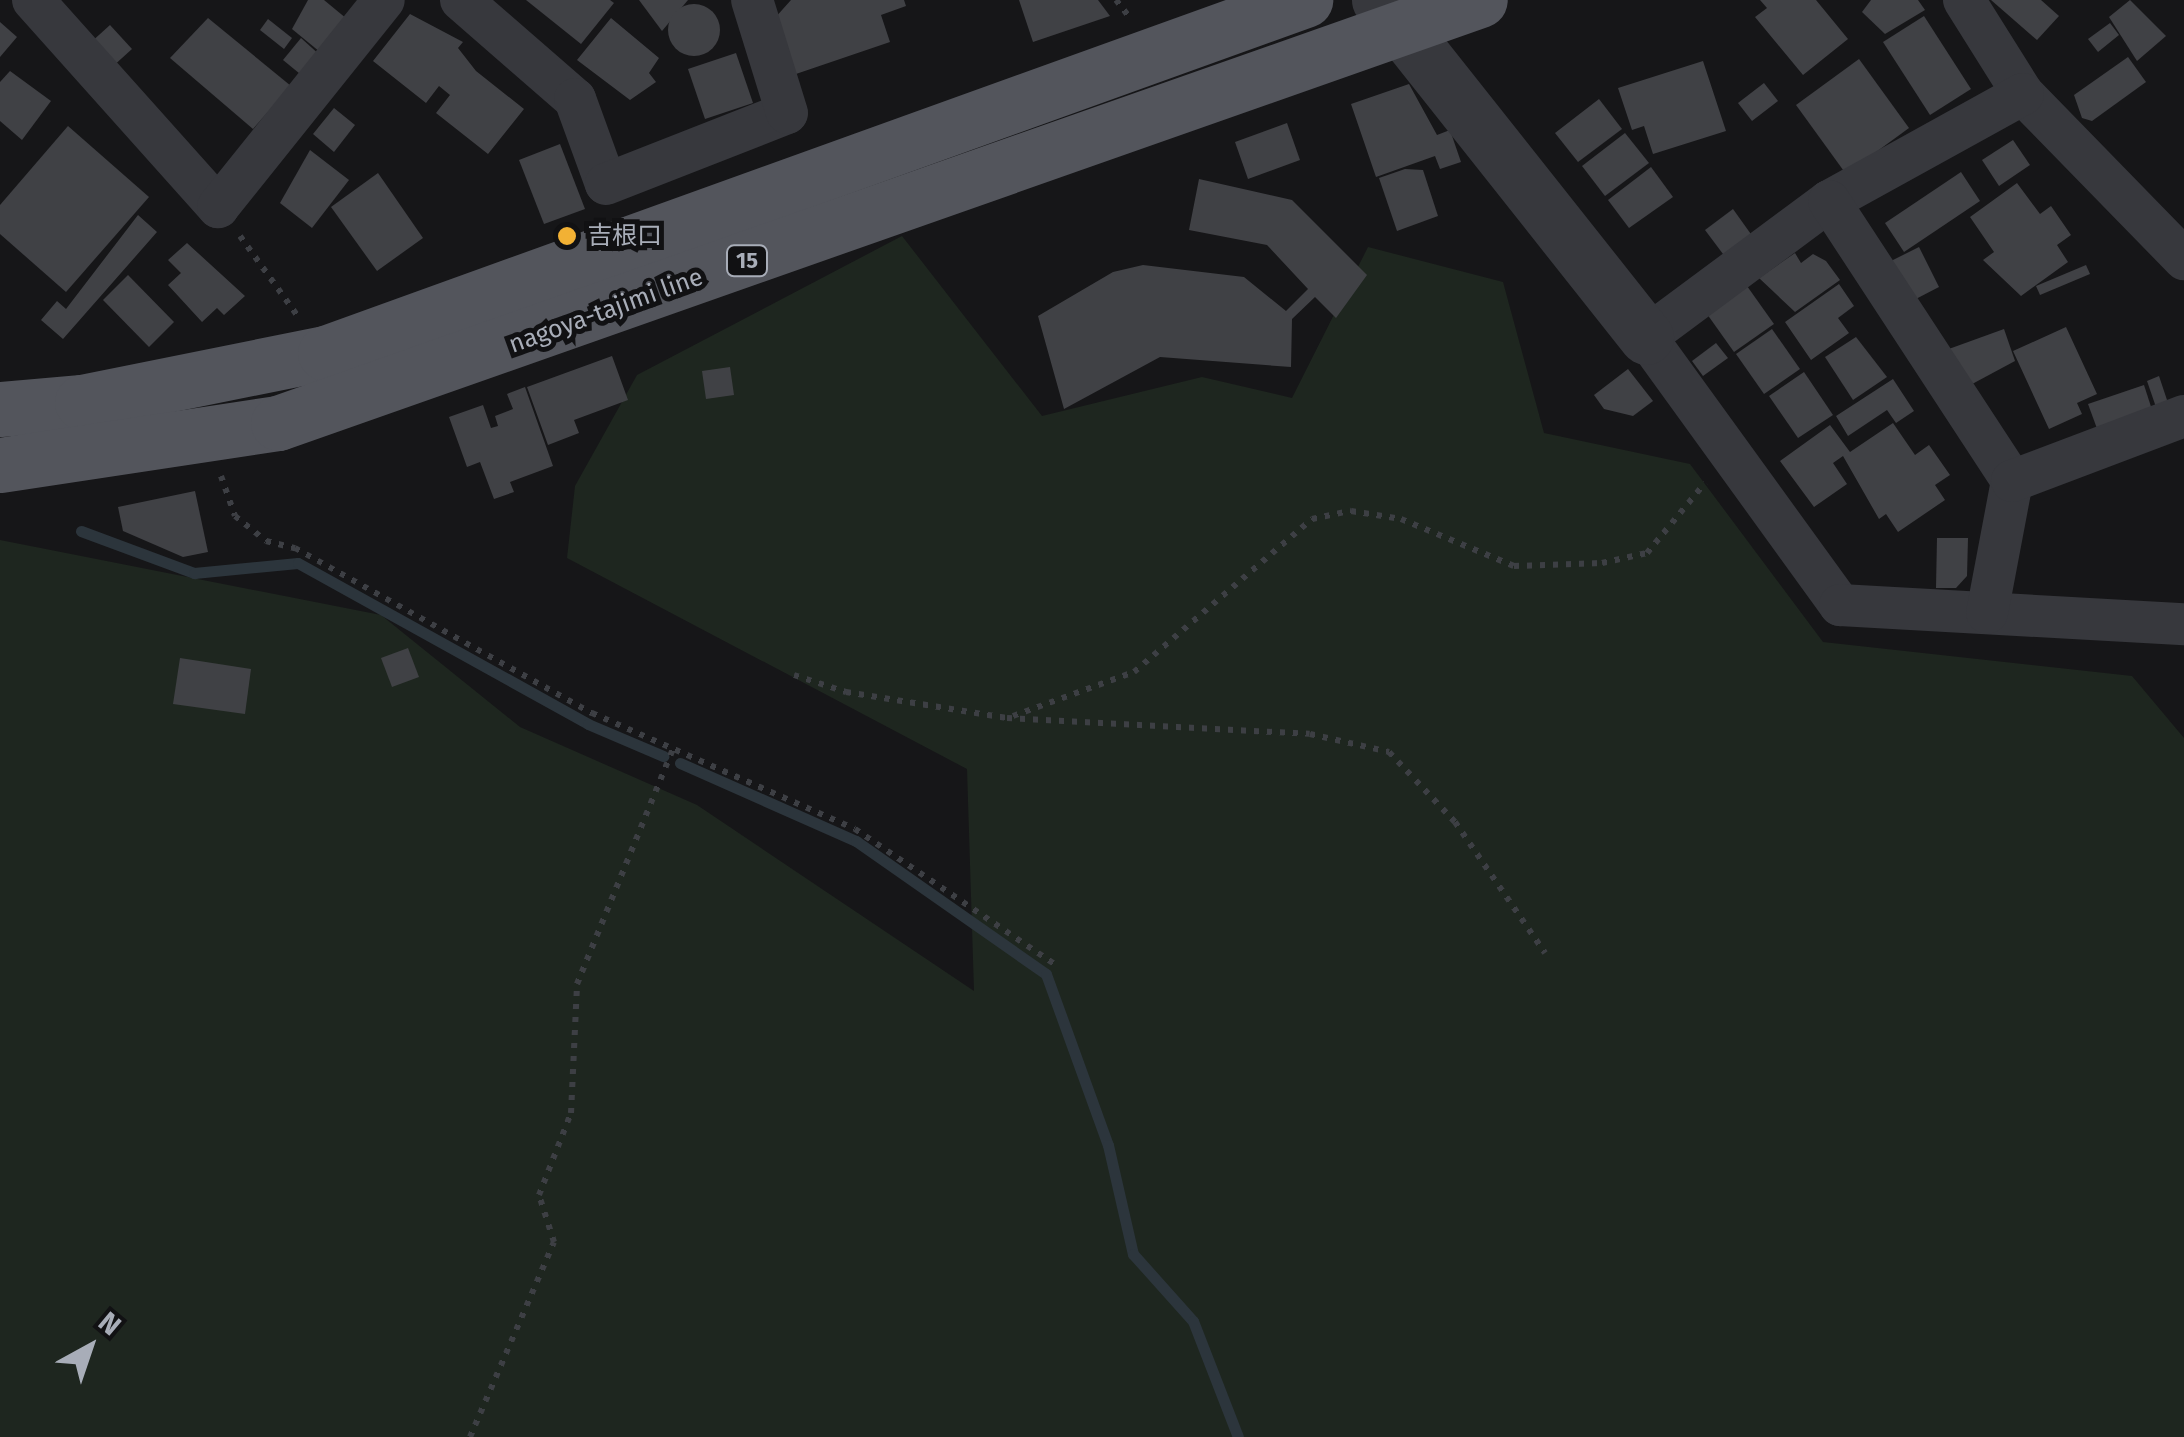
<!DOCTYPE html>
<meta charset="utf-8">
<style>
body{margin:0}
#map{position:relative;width:2184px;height:1437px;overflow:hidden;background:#161618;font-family:"Fira Sans","Noto Sans JP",sans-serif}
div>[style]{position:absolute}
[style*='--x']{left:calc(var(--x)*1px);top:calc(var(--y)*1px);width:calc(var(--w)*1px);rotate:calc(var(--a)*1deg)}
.green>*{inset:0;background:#1e261f}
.stream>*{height:11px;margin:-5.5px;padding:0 5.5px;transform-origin:5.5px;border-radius:5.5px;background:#2c353c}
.building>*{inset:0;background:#404145}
.round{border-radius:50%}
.path>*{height:6px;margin-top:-3px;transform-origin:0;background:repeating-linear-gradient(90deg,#3d3f44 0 5px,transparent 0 13px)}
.minor>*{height:42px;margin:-21px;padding:0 21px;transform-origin:21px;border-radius:21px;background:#37383d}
.tertiary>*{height:55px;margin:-27.5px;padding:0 27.5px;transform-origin:27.5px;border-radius:27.5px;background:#37383d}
.primary>*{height:55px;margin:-27.5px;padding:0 27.5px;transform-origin:27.5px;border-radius:27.5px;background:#53555c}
.dots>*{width:28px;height:28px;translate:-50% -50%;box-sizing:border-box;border:5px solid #111113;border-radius:50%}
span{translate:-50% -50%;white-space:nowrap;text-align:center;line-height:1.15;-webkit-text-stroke:10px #111113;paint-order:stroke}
.shield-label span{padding:2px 8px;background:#111113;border:2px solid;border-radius:8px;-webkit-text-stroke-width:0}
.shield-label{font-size:22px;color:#a8adb8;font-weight:700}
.poi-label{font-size:25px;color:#a8adb8}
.left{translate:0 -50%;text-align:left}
.street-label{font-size:25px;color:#a8adb8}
.north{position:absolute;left:40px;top:1297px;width:100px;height:100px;-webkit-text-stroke:8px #111113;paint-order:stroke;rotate:40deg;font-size:28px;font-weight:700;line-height:40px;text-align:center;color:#a8adb8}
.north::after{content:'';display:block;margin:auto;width:35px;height:45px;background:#a8adb8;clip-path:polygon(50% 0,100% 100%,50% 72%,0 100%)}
</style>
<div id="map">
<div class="green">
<div style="clip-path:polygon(902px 236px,1042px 416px,1202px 377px,1292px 398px,1368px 247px,1503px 282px,1544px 433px,1690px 464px,1823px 642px,2132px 676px,2184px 738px,2184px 1437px,0 1437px,0 540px,381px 615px,520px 727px,697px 805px,974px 991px,967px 769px,567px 558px,575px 486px,637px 375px)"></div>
</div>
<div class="stream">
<div style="--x:81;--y:531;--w:121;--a:20.4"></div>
<div style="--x:194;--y:573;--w:104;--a:-5.5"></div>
<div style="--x:298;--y:563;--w:332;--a:29"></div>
<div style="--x:588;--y:724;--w:82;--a:23.1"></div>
<div style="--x:680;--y:763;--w:193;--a:23.9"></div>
<div style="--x:856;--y:841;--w:232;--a:35"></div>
<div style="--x:1046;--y:974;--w:182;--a:70.1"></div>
<div style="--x:1108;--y:1145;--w:112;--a:77.1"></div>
<div style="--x:1133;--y:1254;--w:90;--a:48.2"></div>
<div style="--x:1193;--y:1321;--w:124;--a:68.8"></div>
</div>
<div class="building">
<div style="clip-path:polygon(308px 0,324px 0,347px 19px,320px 52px,292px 29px)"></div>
<div style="clip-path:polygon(526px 0,610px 0,614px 3px,581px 44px)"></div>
<div style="clip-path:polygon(639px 0,688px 0,662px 31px)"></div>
<div style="clip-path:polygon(791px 0,904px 0,906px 6px,881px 15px,890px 42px,793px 75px,774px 19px)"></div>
<div style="clip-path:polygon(1019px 0,1098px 0,1110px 16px,1033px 42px)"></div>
<div style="clip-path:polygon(1760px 0,1816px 0,1848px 39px,1803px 75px,1755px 17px,1767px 8px)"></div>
<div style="clip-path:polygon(1918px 0,1925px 10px,1885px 34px,1862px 12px,1871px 0)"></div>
<div style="clip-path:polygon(1991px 0,2041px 0,2059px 16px,2037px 40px)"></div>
<div style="clip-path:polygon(2130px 0,2166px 36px,2137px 61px,2109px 17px)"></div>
<div class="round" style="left:668px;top:4px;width:52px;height:52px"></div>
<div style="clip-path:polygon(410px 14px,463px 42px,458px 48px,476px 71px,524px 109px,488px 154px,436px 113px,450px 95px,439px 86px,426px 103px,373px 61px)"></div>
<div style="clip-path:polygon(1924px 16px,1971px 89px,1930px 115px,1883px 42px)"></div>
<div style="clip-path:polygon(208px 18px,291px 86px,253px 129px,170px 58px)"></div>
<div style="clip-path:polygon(611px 18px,659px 58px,649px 73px,656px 82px,630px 100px,577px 60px)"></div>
<div style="clip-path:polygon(268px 19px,292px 38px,284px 49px,260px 30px)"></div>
<div style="clip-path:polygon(0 22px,17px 37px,0 57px)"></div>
<div style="clip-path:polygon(2110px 23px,2119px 35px,2098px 52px,2088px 39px)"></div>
<div style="clip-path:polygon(110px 25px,132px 49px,111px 68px,89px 44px)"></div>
<div style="clip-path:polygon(301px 38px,322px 57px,305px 78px,283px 60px)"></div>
<div style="clip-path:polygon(736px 53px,753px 103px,705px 119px,688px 69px)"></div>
<div style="clip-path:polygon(2128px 57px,2146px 82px,2092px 121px,2082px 118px,2074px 95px)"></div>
<div style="clip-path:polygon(1859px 59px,1909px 128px,1846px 174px,1796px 105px)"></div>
<div style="clip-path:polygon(1703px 61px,1726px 131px,1653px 154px,1644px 126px,1632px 130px,1618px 88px)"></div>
<div style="clip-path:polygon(10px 71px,51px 101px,22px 140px,0 121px,0 82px)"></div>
<div style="clip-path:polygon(1764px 83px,1778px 101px,1752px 121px,1738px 103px)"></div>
<div style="clip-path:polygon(1409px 84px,1437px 135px,1450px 130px,1461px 162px,1440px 169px,1435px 156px,1376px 177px,1351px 104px)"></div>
<div style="clip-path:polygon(1599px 99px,1622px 129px,1578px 162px,1555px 133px)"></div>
<div style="clip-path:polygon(334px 108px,355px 125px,334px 152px,313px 134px)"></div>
<div style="clip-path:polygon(1287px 123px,1300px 160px,1248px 179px,1235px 142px)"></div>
<div style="clip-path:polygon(68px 126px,149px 197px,66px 292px,0 234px,0 205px)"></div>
<div style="clip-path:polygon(1625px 133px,1649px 163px,1605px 196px,1582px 166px)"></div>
<div style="clip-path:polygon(2013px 140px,2030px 165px,1999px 186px,1982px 160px)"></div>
<div style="clip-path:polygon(560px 144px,585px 209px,544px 224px,519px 160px)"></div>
<div style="clip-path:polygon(310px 150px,349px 180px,312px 228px,280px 203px)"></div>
<div style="clip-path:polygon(1651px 167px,1673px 197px,1629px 228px,1608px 200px)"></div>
<div style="clip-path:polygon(1405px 169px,1423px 170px,1438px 216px,1397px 231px,1379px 178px)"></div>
<div style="clip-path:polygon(1961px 172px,1980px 201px,1904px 252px,1885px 223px)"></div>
<div style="clip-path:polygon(378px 173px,423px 238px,377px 271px,331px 207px)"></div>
<div style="clip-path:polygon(1199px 179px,1292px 200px,1367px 275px,1336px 318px,1315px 297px,1292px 319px,1291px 367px,1160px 357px,1064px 409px,1038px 316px,1113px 272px,1143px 265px,1244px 277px,1286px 311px,1308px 289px,1267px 245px,1189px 230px)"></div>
<div style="clip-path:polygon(2017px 183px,2040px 214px,2051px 206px,2071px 235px,2057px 245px,2068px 262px,2021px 296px,1983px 260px,1994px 252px,1970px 217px)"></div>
<div style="clip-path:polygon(1733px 209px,1753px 237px,1726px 258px,1705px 230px)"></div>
<div style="clip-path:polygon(138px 215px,157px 232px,63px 339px,41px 320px,57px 301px,66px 309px)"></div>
<div style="clip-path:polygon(187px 243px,245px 296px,224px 315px,217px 308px,202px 322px,168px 285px,181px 273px,168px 260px)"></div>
<div style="clip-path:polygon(1919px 247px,1939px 287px,1910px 302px,1889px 262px)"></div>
<div style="clip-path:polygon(1795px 253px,1801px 263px,1813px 254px,1826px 261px,1840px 280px,1795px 312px,1759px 278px)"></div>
<div style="clip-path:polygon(2086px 265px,2090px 274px,2040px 295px,2036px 286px)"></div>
<div style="clip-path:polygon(128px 275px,174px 322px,149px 347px,103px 300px)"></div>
<div style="clip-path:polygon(1839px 284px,1854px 306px,1838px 318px,1849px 333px,1811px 360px,1785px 322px)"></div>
<div style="clip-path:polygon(1747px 286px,1774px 324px,1734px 352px,1707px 314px)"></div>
<div style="clip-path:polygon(2066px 327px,2097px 394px,2077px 403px,2082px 414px,2049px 429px,2013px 351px)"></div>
<div style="clip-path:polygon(1772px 329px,1800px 369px,1764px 394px,1736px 354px)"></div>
<div style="clip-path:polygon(2004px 329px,2015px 361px,1961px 390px,1946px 350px)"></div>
<div style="clip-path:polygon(1856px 337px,1887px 377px,1853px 400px,1825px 357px)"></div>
<div style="clip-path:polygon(1716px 343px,1728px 358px,1703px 376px,1692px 361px)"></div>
<div style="clip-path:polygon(612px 356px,628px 400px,574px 420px,579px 433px,548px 445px,527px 387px)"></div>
<div style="clip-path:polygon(730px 367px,734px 395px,706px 399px,702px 371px)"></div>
<div style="clip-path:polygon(1628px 369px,1653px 401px,1633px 416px,1604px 409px,1594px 395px)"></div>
<div style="clip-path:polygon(1804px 372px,1833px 415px,1798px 438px,1769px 396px)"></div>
<div style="clip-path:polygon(2159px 376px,2170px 409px,2158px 413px,2147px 381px)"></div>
<div style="clip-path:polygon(1893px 379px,1914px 411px,1896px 423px,1887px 410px,1848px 436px,1836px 416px)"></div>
<div style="clip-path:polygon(2144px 385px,2154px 416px,2099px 434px,2088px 404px)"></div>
<div style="clip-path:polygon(525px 387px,553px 466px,510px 482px,514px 492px,494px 499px,480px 462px,467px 467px,449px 417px,483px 405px,491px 428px,498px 426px,495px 416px,513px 409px,507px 394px)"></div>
<div style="clip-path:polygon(1893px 423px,1915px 455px,1929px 445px,1950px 475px,1935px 485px,1945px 500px,1898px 532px,1886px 514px,1879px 519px,1843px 456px,1833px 463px,1847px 484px,1814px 507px,1780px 461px,1830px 425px,1850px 452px)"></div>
<div style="clip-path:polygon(195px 491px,208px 552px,183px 557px,123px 531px,118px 507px)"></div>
<div style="clip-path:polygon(1937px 538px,1968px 538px,1967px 576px,1956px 588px,1936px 588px)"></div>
<div style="clip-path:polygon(408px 648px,419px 677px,392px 687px,381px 658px)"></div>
<div style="clip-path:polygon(180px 658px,251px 669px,245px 714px,173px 704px)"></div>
</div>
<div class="path">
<div style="--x:1116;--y:0;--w:24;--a:52"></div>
<div style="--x:240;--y:236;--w:97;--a:54.2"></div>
<div style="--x:221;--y:476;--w:42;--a:70.7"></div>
<div style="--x:235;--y:516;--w:40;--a:39"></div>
<div style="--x:266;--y:541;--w:30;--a:14"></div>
<div style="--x:295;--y:548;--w:340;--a:29.1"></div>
<div style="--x:592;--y:713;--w:287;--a:23.8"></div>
<div style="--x:855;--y:829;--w:244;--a:34.1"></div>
<div style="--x:794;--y:675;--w:55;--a:18.1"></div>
<div style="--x:846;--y:692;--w:163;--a:9.2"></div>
<div style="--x:1007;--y:718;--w:303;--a:3"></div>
<div style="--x:1310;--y:734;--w:81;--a:12.8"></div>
<div style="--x:1389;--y:752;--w:96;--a:46.7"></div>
<div style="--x:1455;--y:822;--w:159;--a:55.5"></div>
<div style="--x:1013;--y:716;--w:129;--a:-20"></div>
<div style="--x:1134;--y:672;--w:235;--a:-40.7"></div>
<div style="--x:1312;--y:519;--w:40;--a:-12"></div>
<div style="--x:1351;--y:511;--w:51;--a:9.1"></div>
<div style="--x:1401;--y:519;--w:122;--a:22.6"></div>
<div style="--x:1514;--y:566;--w:88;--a:-2"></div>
<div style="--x:1602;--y:563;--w:46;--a:-12.5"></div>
<div style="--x:1647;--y:553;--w:91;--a:-50.4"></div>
<div style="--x:470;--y:1437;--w:212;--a:-66.7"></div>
<div style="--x:554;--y:1242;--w:49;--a:-107.7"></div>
<div style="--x:539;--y:1195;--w:88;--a:-68.7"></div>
<div style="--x:571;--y:1113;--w:129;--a:-87.3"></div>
<div style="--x:577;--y:984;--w:257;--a:-67.8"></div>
</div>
<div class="minor">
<div style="--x:33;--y:0;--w:278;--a:48.2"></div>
<div style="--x:218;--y:207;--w:265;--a:-51.3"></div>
<div style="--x:461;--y:0;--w:151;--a:41"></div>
<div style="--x:575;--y:99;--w:90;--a:70"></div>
<div style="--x:606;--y:184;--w:194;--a:-21.4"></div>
<div style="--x:787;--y:113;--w:118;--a:-107.2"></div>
<div style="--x:1964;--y:0;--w:111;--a:57.9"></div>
<div style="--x:2023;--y:94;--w:231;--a:45.7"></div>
<div style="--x:2023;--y:94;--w:222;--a:151.1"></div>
<div style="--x:1829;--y:201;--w:228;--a:143.4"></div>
<div style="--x:1646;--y:337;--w:331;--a:54.1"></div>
<div style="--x:1840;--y:605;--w:345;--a:3.2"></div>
<div style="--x:1829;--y:201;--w:334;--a:56.8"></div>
<div style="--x:2012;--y:481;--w:134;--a:100.7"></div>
<div style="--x:2012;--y:481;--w:184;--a:-20.7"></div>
</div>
<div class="tertiary">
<div style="--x:1379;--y:0;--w:430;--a:51.6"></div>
</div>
<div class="primary">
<div style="--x:0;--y:409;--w:82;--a:-4.9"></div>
<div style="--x:82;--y:402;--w:248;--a:-11.4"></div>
<div style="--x:325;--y:353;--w:1042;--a:-19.81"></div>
<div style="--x:0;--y:465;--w:281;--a:-8.6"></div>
<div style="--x:278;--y:423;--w:1274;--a:-19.39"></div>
</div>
<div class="dots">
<div style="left:567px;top:236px;background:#f2b134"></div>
</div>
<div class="shield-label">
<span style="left:747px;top:261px">15</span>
</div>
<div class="poi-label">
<span class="left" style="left:587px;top:236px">吉根口</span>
</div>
<div class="street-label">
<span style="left:606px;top:311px;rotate:-20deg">nagoya-tajimi line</span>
</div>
<div class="north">N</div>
</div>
